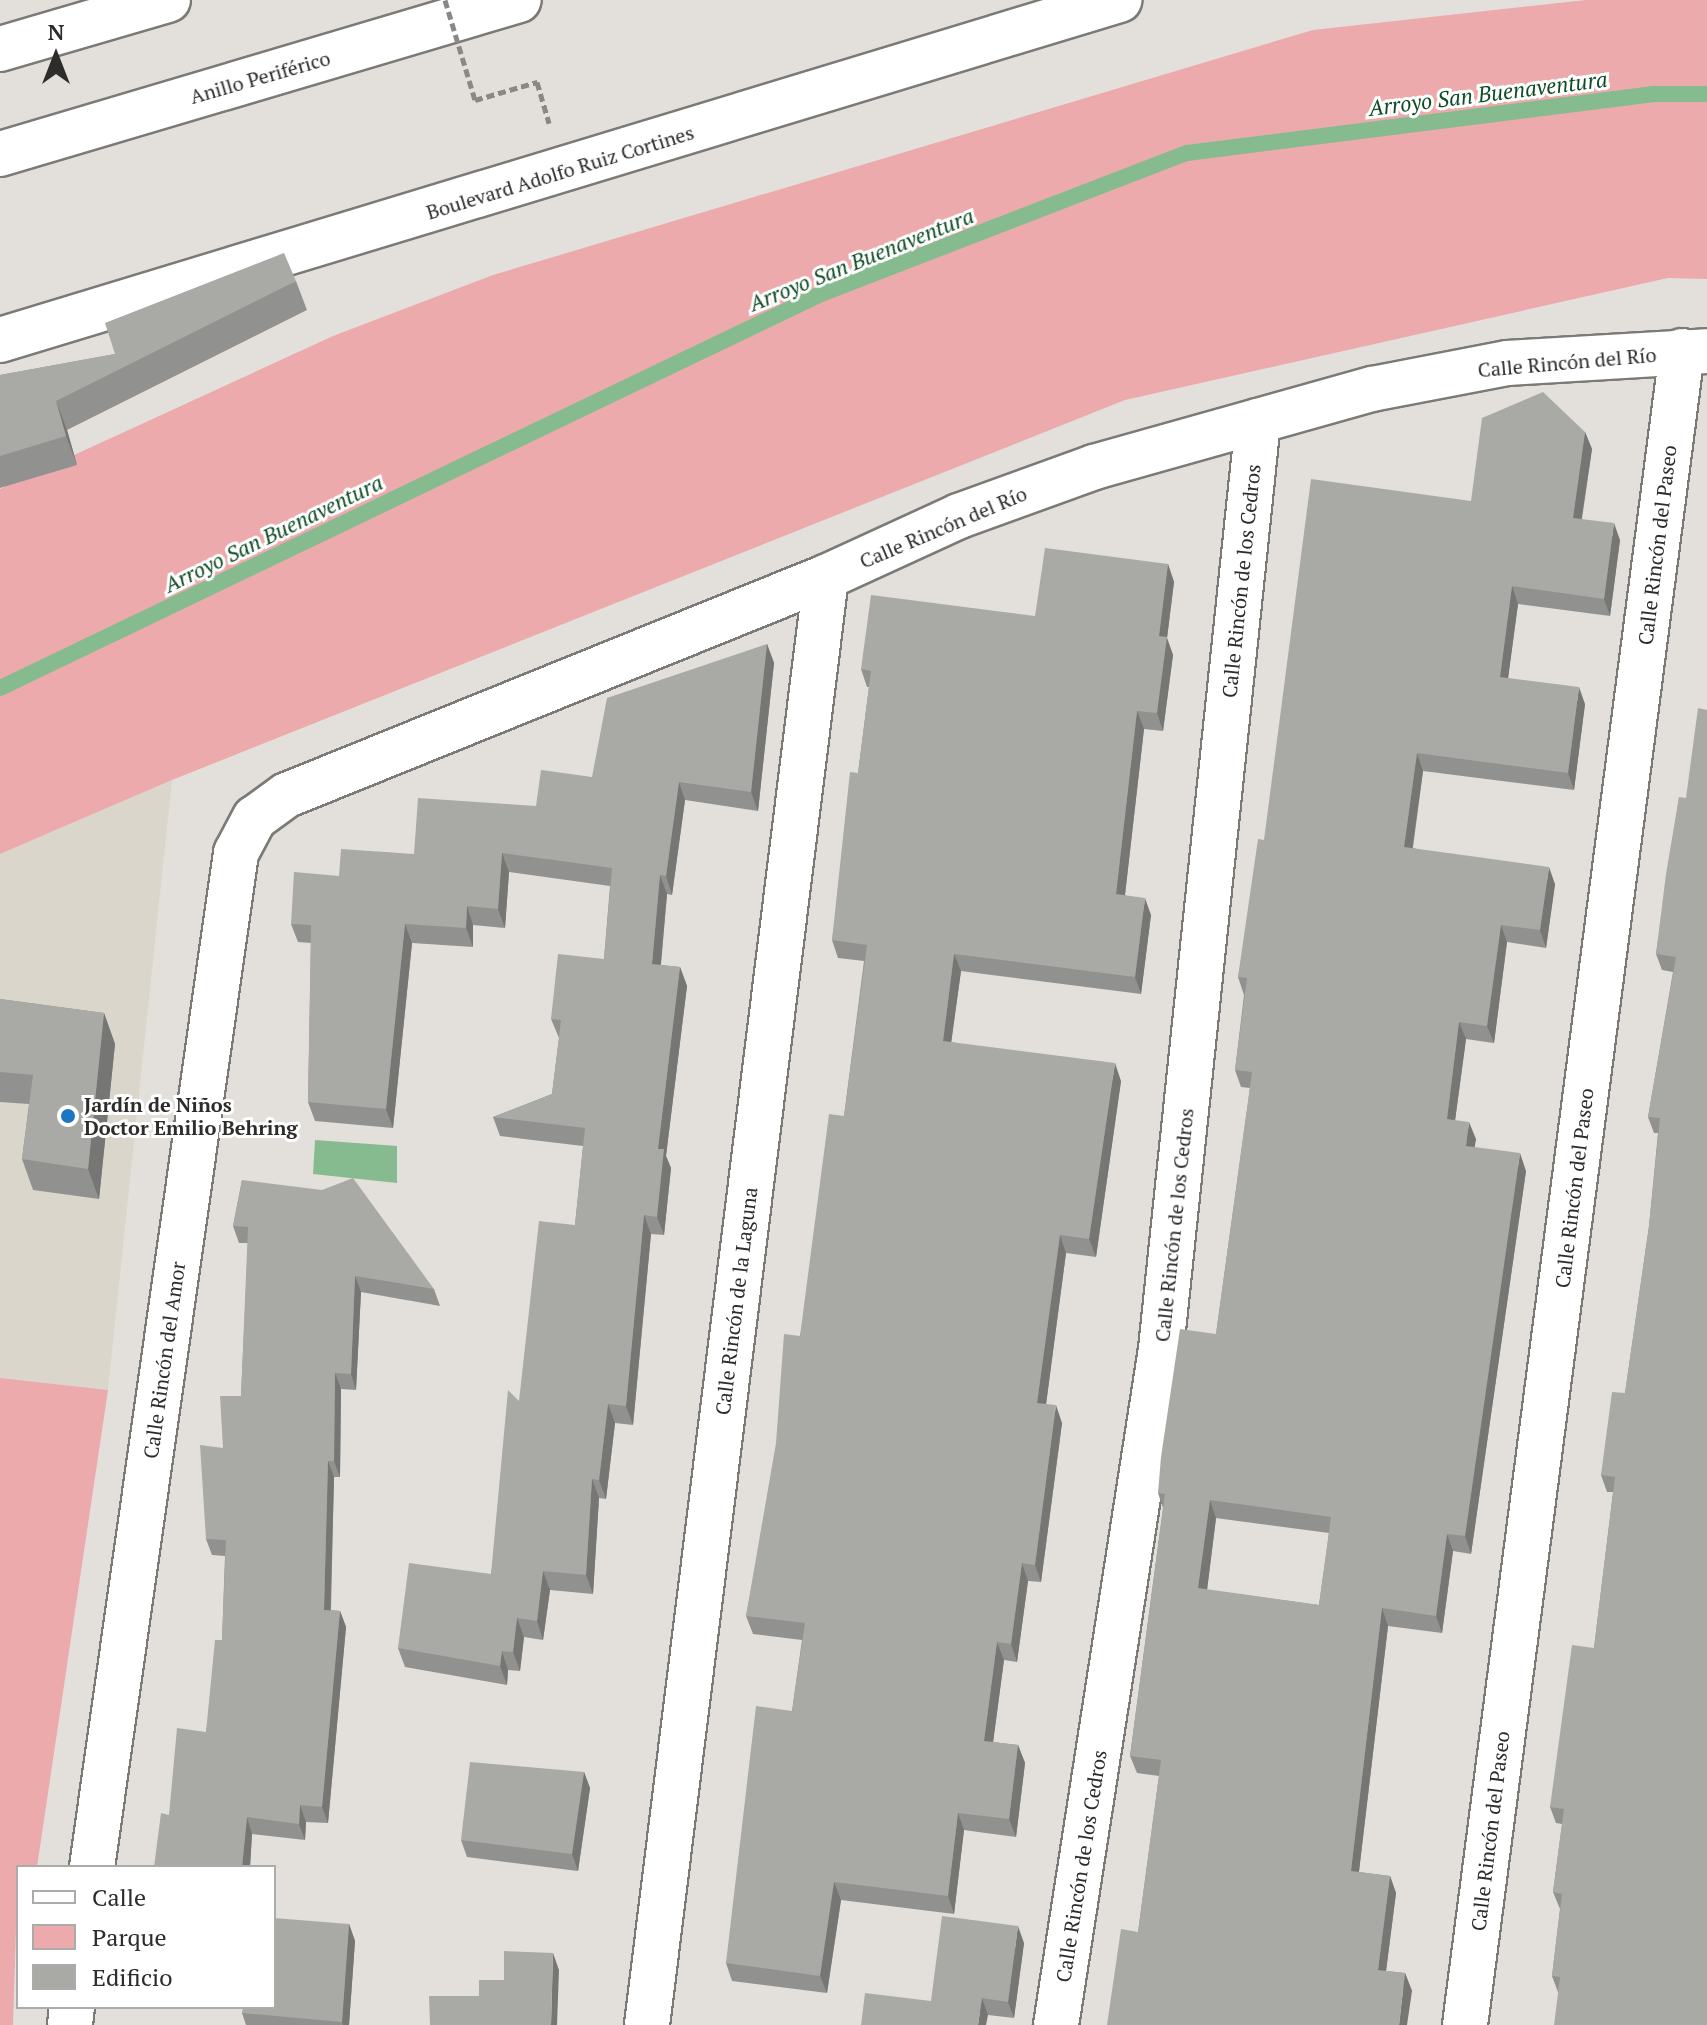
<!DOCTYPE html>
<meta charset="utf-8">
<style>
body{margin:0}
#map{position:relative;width:1707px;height:2025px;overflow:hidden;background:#e3e0dc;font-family:"PT Serif",serif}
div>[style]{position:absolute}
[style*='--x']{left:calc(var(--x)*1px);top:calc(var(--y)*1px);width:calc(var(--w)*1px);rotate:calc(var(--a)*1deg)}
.built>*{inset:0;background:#dbd6cb}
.green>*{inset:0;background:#ecaaac}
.water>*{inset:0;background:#85bb8f}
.stream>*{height:16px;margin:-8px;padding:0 8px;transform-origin:8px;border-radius:8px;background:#85bb8f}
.path>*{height:5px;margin-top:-2.5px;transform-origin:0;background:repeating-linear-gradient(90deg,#8a8885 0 8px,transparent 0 12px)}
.roads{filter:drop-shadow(2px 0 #7c7a76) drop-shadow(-2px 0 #7c7a76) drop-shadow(0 2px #7c7a76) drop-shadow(0 -2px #7c7a76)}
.minor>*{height:44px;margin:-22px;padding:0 22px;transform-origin:22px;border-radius:22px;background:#fff}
.major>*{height:44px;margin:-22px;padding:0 22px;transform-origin:22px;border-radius:22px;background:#fff}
.highway>*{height:44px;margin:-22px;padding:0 22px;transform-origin:22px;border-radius:22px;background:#fff}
.path-bridge>*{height:5px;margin-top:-2.5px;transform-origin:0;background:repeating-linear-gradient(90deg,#8a8885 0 8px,transparent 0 12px)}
.wall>*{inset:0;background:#91928f}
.shaded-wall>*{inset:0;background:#767774}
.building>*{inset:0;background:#a9aaa6}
.dots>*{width:22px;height:22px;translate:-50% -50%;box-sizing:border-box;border:4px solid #fff;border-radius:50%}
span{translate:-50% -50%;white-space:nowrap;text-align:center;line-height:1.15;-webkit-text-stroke:6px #fff;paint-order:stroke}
.street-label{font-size:20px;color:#2d2c2b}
.poi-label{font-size:20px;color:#2d2c2b;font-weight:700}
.left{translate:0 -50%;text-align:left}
.water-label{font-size:22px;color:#0d4c23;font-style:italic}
.legend{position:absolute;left:16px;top:1865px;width:260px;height:144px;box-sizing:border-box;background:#fff;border:2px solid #ababaa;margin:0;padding:10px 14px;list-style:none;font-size:24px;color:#2d2c2b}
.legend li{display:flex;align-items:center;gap:16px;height:40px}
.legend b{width:40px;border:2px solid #ababaa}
.north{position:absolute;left:16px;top:16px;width:80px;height:80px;-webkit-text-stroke:6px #fff;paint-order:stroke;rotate:0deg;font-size:22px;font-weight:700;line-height:32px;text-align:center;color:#2d2c2b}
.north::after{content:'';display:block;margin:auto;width:28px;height:36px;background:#2d2c2b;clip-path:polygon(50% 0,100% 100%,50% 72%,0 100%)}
</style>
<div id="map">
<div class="built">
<div style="clip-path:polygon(172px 780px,108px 1390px,0 1378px,0 854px)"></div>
</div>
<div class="green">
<div style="clip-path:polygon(1586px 0,1707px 0,1707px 279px,1668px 278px,1125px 400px,172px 780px,0 854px,0 489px,333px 336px,493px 275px,1313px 30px)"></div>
<div style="clip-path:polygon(0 1378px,108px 1390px,37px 1867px,18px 1867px,13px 2025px,0 2025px)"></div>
</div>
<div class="water">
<div style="clip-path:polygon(315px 1140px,397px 1146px,397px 1183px,313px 1174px)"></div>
</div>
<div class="stream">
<div style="--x:0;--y:688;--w:911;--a:-25.64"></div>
<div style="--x:821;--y:294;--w:392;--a:-21.1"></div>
<div style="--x:1187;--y:153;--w:471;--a:-7.2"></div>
<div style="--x:1654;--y:94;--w:53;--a:0"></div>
</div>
<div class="path">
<div style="--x:475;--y:100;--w:65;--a:-16.2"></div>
<div style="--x:537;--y:82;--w:43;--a:73.7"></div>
</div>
<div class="roads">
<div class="minor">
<div style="--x:92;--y:1867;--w:1024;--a:-81.92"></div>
<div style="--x:236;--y:853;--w:40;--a:-62"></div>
<div style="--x:255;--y:818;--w:39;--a:-36"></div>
<div style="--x:287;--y:795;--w:581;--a:-22.02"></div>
<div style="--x:826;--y:577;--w:146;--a:-24.6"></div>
<div style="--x:959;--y:516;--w:144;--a:-19.9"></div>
<div style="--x:1094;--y:467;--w:289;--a:-15.7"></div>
<div style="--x:1372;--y:389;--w:137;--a:-10.9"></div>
<div style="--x:1507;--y:363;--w:200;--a:-3.4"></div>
<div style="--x:70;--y:2025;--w:18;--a:-84"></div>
<div style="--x:647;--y:2025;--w:1459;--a:-82.95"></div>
<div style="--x:1056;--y:2025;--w:684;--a:-81.17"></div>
<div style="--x:1161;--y:1349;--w:933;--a:-84.03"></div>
<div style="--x:1465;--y:2025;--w:1688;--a:-82.61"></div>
</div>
<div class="major">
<div style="--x:0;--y:340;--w:1170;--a:-16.9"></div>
</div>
<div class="highway">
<div style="--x:0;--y:49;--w:175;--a:-16.3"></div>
<div style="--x:0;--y:154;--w:541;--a:-16.53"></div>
</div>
</div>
<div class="path-bridge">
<div style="--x:445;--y:0;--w:104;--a:73.3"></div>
</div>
<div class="wall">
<div style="clip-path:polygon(296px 281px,307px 310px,67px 430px,77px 465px,0 488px,0 375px,115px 354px)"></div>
<div style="clip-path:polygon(evenodd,1585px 432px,1592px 449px,1582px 519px,1620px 540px,1610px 616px,1518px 604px,1508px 678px,1585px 704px,1574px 790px,1423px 771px,1413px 848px,1555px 884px,1546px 948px,1507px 942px,1494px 1043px,1466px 1039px,1455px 1120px,1476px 1139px,1474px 1147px,1526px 1171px,1471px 1554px,1453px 1551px,1442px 1633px,1388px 1626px,1359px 1872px,1390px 1876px,1396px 1893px,1386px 1971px,1405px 1973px,1412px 1991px,1138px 1932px,1159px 1776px,1137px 1773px,1130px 1756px,1163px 1508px,1158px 1493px,1216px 1334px,1250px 1088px,1241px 1087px,1235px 1070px,1244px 995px,1238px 977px,1264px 840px,1471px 501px,1585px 432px,1216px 1518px,1329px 1533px,1319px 1605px,1207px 1590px,1216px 1518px)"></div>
<div style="clip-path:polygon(1168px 564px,1174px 582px,1167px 638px,1173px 655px,1163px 731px,1144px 729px,1125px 895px,1151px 915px,1141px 994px,961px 971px,951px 1042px,1121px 1081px,1096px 1257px,1066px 1253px,1046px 1404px,1062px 1423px,1041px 1582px,1028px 1581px,1017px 1662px,1004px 1660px,993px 1742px,1018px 1745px,1025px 1763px,1016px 1837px,964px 1830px,954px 1914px,841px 1900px,827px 1993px,732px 1981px,726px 1963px,792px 1711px,802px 1640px,753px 1634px,746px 1616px,800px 1336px,844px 1116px,864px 961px,838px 958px,832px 940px,858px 773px,869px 687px,867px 687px,861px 669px,1035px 616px)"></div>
<div style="clip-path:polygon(767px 644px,774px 663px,758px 811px,685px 800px,672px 895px,667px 894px,661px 965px,680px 967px,687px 986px,666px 1156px,671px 1168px,664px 1235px,651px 1234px,633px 1425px,615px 1423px,606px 1499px,599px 1498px,593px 1594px,550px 1590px,543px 1640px,524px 1637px,520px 1671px,508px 1670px,507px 1685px,405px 1667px,398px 1648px,491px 1574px,519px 1401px,575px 1225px,583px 1146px,500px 1136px,493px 1117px,552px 1094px,559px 1038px,551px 1019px,604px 959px,610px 886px,509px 872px,505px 928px,473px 925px,473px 947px,412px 943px,393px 1128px,315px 1121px,308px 1102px,311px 943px,298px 942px,291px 924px,339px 876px,414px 854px,536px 806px,592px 777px)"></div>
<div style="clip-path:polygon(1679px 797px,1707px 2025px,1558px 1992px,1552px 1976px,1560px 1909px,1553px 1892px,1562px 1824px,1556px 1823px,1550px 1807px,1594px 1648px,1613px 1492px,1607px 1492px,1601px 1475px,1625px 1393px,1649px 1226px,1658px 1133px,1654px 1133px,1648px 1117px,1673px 972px,1662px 970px,1656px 954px)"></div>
<div style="clip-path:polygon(0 999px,104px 1013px,115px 1044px,99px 1199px,33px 1190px,22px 1159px,29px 1104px,0 1102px)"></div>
<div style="clip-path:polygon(242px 1180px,434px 1289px,440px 1306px,361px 1292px,356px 1390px,341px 1389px,340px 1477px,334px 1477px,331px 1610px,340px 1611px,346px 1627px,328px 1823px,306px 1822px,305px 1840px,252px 1834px,250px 1867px,154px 1867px,169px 1815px,206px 1732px,222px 1640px,225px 1556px,212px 1555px,206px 1539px,223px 1448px,241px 1396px,248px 1243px,239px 1243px,233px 1226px)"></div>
<div style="clip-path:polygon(584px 1772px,590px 1788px,578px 1871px,467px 1857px,461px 1840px)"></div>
<div style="clip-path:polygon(349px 1924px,355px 1941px,349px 2025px,246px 2025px,242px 2013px)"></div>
<div style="clip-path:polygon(1024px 1943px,1014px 2018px,988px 2015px,931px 2001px)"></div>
</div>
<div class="shaded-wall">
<div style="clip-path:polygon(56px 401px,67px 430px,77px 465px,66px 436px)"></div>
<div style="clip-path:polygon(1585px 432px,1592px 449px,1579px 535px,1573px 518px)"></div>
<div style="clip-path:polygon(1614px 523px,1620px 540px,1610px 616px,1604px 599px)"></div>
<div style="clip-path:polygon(1168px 564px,1174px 582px,1167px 638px,1173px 655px,1163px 731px,1157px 713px,1159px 636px)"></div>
<div style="clip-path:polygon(1512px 586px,1518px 604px,1506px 694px,1500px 677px)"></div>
<div style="clip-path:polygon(767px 644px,774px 663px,758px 811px,751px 792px)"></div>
<div style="clip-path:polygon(1579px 687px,1585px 704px,1574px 790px,1568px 773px)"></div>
<div style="clip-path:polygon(1137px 711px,1144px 729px,1123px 912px,1116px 894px)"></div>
<div style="clip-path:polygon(1417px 753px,1423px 771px,1410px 864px,1404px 847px)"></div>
<div style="clip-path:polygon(679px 782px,685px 800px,672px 895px,666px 876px)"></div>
<div style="clip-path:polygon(502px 853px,509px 872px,505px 928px,498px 909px)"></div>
<div style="clip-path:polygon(1549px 867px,1555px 884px,1546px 948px,1540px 930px)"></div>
<div style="clip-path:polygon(660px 875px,667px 894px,659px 983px,652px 964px)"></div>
<div style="clip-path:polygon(1145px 898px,1151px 915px,1141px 994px,1135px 977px)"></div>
<div style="clip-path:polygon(467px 906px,473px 925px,473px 947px,466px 928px)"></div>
<div style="clip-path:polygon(405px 924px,412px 943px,393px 1128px,386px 1109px)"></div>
<div style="clip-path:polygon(1501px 925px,1507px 942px,1494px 1043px,1487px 1026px)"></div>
<div style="clip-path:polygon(954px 954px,961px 971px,949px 1059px,943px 1041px)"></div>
<div style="clip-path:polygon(680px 967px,687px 986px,666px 1156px,671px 1168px,664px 1235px,657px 1217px,658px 1149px)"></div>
<div style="clip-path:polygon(104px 1013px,115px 1044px,99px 1199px,88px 1169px)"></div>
<div style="clip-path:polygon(1459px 1022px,1466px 1039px,1453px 1136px,1447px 1119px)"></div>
<div style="clip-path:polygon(1115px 1063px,1121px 1081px,1096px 1257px,1089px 1239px)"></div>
<div style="clip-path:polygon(1469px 1122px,1476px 1139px,1472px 1164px,1466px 1146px)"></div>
<div style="clip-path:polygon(1520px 1153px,1526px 1171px,1471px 1554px,1465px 1536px)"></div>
<div style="clip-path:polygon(644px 1215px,651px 1234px,633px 1425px,626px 1406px)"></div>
<div style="clip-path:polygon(1060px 1235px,1066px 1253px,1044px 1420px,1037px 1403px)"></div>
<div style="clip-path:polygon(355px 1276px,361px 1292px,356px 1390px,351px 1374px)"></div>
<div style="clip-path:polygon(335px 1373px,341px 1389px,340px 1477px,334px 1461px)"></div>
<div style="clip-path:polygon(608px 1404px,615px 1423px,606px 1499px,599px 1480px)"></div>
<div style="clip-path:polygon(1056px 1405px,1062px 1423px,1041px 1582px,1035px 1565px)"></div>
<div style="clip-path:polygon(328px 1461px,334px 1477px,330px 1626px,324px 1610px)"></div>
<div style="clip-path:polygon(592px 1479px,599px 1498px,593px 1594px,586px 1575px)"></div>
<div style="clip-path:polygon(1210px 1500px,1216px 1518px,1205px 1606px,1198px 1588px)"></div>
<div style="clip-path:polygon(1447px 1534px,1453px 1551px,1442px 1633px,1436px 1616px)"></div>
<div style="clip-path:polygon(1022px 1563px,1028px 1581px,1017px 1662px,1011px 1644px)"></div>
<div style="clip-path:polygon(543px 1571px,550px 1590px,543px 1640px,537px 1621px)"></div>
<div style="clip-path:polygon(1382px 1608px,1388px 1626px,1357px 1888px,1351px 1871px)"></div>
<div style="clip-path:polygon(340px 1611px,346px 1627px,328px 1823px,322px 1807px)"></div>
<div style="clip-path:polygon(517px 1618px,524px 1637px,520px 1671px,513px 1652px)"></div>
<div style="clip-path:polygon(997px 1642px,1004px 1660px,991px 1758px,984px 1741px)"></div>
<div style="clip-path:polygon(502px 1651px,508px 1670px,507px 1685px,500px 1666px)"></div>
<div style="clip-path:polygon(1018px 1745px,1025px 1763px,1016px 1837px,1009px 1819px)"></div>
<div style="clip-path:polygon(584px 1772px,590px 1788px,578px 1871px,572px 1854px)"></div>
<div style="clip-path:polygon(300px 1805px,306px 1822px,305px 1840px,299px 1824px)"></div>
<div style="clip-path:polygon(958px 1813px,964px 1830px,954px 1914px,948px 1896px)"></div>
<div style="clip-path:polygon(247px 1817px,252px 1834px,250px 1867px,242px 1867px)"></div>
<div style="clip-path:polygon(1390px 1876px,1396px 1893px,1384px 1987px,1378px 1970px)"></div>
<div style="clip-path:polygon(834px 1882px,841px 1900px,827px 1993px,820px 1976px)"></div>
<div style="clip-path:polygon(349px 1924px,355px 1941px,349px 2025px,343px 2025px,342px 2022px)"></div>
<div style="clip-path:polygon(1018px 1926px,1024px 1943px,1014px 2018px,1008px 2002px)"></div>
<div style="clip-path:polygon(553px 1953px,559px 1970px,557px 2025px,551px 2025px)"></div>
<div style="clip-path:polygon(1405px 1973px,1412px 1991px,1407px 2025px,1399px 2025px)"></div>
<div style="clip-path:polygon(982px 1998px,988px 2015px,986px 2025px,978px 2025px)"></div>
</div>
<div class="building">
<div style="clip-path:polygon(284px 253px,296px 281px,56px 401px,66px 436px,0 456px,0 375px,115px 354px,105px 323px)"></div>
<div style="clip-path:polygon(evenodd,1543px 392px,1585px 432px,1573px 518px,1614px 523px,1604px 599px,1512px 586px,1500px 677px,1579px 687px,1568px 773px,1417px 753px,1404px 847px,1549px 867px,1540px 930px,1501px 925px,1487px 1026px,1459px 1022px,1447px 1119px,1469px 1122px,1466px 1146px,1520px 1153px,1465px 1536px,1447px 1534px,1436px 1616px,1382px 1608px,1351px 1871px,1390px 1876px,1378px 1970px,1405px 1973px,1399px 2025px,1107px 2025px,1121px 1929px,1138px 1932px,1161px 1760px,1130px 1756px,1165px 1494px,1158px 1493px,1161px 1457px,1180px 1329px,1216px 1334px,1252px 1072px,1235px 1070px,1247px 978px,1238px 977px,1258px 839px,1264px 840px,1311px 479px,1471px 501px,1482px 418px,1543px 392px,1210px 1500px,1331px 1517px,1319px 1605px,1198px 1588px,1210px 1500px)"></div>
<div style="clip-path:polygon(1045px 548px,1168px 564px,1159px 636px,1167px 637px,1157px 713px,1137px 711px,1116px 894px,1145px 898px,1135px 977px,954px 954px,943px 1041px,1115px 1063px,1089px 1239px,1060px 1235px,1037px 1403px,1056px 1405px,1035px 1565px,1022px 1563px,1011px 1644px,997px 1642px,984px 1741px,1018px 1745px,1009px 1819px,958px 1813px,948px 1896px,834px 1882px,820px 1976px,726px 1963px,756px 1706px,792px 1711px,805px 1623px,746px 1616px,776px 1443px,784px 1334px,800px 1336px,829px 1114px,844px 1116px,867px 945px,832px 940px,850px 772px,858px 773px,871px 671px,861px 669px,871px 595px,1035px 616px)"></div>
<div style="clip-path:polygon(767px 644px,751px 792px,679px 782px,666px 876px,660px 875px,652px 964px,680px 967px,658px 1149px,664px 1149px,657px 1217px,644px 1215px,626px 1406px,608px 1404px,599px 1480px,592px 1479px,586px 1575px,543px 1571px,537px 1621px,517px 1618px,513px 1652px,502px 1651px,500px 1666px,398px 1648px,409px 1563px,491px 1574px,508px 1390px,519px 1401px,539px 1221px,575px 1225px,585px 1128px,493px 1117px,552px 1094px,561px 1020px,551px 1019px,558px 954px,604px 959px,612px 868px,502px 853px,498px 909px,467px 906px,466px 928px,405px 924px,386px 1109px,308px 1102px,311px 925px,291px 924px,294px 872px,339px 876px,341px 849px,414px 854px,418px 798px,536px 806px,541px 770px,592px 777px,607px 698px)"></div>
<div style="clip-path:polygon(1698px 708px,1707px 710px,1707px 2025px,1554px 2025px,1560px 1977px,1552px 1976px,1562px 1894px,1553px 1892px,1564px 1809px,1550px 1807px,1572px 1645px,1594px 1648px,1615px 1477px,1601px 1475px,1612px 1392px,1625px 1393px,1649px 1226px,1660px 1118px,1648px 1117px,1676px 957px,1656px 954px,1666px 874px,1679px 797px,1686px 798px)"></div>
<div style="clip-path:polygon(0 999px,104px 1013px,88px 1169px,22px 1159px,33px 1075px,0 1072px)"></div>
<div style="clip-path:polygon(353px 1178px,434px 1289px,355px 1276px,351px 1374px,335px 1373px,334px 1461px,328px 1461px,324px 1610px,340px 1611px,322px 1807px,300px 1805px,299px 1824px,247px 1817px,242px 1867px,154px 1867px,161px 1813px,169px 1815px,177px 1728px,206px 1732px,215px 1640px,222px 1640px,226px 1540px,206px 1539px,200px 1445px,223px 1448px,220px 1396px,241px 1396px,248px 1227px,233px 1226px,242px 1180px,322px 1190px)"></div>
<div style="clip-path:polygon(470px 1762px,584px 1772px,572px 1854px,461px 1840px)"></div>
<div style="clip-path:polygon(942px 1916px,1018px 1926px,1008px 2002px,982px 1998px,978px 2025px,861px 2025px,865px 1993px,931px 2001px)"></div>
<div style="clip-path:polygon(274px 1918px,349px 1924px,342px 2022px,242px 2013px,243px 2007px,274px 2007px)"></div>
<div style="clip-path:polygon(504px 1951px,553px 1953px,551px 2025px,430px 2025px,429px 1996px,479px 1996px,479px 1980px,504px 1980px)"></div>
</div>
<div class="dots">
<div style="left:68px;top:1116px;background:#1b76c3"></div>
</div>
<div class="street-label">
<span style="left:260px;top:77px;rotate:-16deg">Anillo Periférico</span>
<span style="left:560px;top:172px;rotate:-17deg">Boulevard Adolfo Ruiz Cortines</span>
<span style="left:1567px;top:362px;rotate:-5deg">Calle Rincón del Río</span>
<span style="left:943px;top:527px;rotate:-23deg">Calle Rincón del Río</span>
<span style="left:1657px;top:545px;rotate:-83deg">Calle Rincón del Paseo</span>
<span style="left:1241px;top:581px;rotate:-84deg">Calle Rincón de los Cedros</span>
<span style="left:1574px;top:1188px;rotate:-83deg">Calle Rincón del Paseo</span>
<span style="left:1174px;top:1225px;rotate:-84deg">Calle Rincón de los Cedros</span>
<span style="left:736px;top:1301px;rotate:-83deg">Calle Rincón de la Laguna</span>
<span style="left:164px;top:1360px;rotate:-82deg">Calle Rincón del Amor</span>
<span style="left:1490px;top:1831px;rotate:-83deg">Calle Rincón del Paseo</span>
<span style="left:1081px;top:1866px;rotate:-81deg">Calle Rincón de los Cedros</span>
</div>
<div class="poi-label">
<span class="left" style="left:84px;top:1116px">Jardín de Niños<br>Doctor Emilio Behring</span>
</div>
<div class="water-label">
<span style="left:1488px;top:93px;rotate:-7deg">Arroyo San Buenaventura</span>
<span style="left:861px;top:259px;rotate:-22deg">Arroyo San Buenaventura</span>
<span style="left:273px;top:533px;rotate:-26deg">Arroyo San Buenaventura</span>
</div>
<ul class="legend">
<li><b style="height:10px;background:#fff"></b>Calle</li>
<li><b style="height:22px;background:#ecaaac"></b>Parque</li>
<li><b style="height:22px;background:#a9aaa6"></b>Edificio</li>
</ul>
<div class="north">N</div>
</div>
